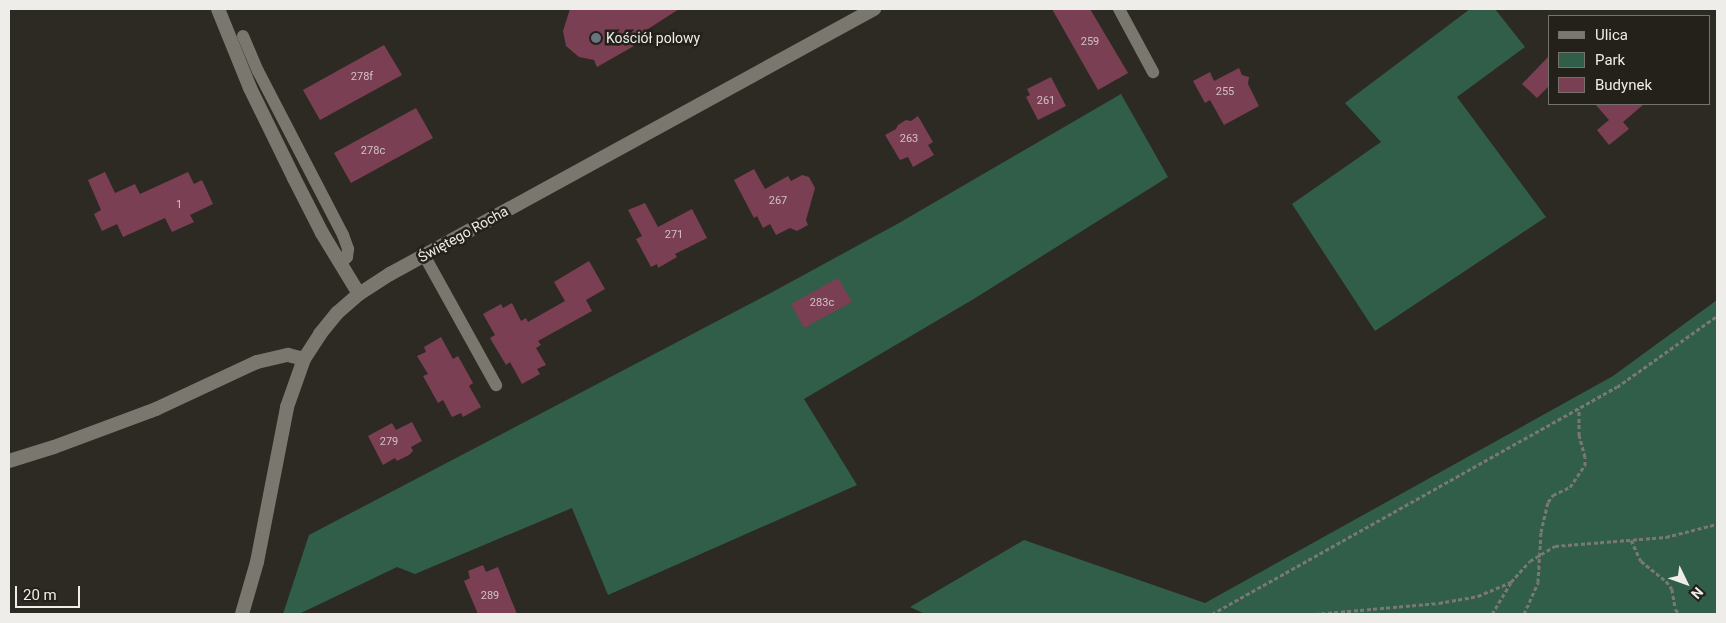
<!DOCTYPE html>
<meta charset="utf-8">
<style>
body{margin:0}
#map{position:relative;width:1726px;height:623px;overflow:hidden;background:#2d2a24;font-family:Roboto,sans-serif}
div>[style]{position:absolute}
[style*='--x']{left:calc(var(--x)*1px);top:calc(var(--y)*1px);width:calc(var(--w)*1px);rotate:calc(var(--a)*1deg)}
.green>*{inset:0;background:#305e49}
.building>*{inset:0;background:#7b3f54}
.path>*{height:3px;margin-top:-1.5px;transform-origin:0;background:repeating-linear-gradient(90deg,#7a7873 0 4px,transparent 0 6.5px)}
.service>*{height:12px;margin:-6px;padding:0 6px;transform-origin:6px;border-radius:6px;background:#7a776f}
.minor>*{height:14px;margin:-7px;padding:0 7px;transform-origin:7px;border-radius:7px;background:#7a776f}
.tertiary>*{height:14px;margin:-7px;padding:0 7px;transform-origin:7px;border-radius:7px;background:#7a776f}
.dots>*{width:14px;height:14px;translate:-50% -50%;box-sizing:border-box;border:2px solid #23211a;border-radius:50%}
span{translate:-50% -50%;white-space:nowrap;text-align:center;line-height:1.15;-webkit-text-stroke:5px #23211a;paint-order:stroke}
.number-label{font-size:11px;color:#d2c2c4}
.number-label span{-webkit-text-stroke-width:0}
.poi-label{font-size:14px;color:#efede9}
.left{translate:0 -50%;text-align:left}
.street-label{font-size:14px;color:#efede9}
.frame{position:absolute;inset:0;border:10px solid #efede9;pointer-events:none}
.legend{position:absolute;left:1548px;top:15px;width:162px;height:90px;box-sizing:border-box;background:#23211a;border:1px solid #75736d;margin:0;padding:6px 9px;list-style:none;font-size:15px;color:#efede9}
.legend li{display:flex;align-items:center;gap:10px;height:25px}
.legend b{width:25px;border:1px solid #75736d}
.north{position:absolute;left:1661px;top:558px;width:50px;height:50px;-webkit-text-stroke:4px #23211a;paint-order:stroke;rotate:132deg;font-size:14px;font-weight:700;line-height:20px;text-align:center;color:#efede9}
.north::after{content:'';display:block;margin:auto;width:18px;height:22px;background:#efede9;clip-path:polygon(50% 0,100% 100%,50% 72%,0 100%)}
.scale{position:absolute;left:15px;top:586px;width:65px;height:22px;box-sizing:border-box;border:2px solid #efede9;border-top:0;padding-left:6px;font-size:15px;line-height:18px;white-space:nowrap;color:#efede9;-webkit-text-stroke:4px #23211a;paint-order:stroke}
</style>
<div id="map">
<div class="green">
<div style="clip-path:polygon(1470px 9px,1495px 9px,1525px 47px,1457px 97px,1546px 217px,1375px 331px,1292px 204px,1381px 142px,1345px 103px)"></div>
<div style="clip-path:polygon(1121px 94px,1168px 177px,972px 300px,804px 399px,857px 485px,608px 595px,572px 508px,415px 574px,397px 567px,299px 614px,283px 614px,309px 535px,767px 295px,899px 223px)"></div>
<div style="clip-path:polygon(1717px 300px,1717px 614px,925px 614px,910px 607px,1024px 540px,1205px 603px,1613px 376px)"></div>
</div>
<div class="building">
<div style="clip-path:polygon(570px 9px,679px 9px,631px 40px,634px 46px,597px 67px,594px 60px,579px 57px,566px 46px,563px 31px)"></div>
<div style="clip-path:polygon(1052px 9px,1090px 9px,1128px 73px,1098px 90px)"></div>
<div style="clip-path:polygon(384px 45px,402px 75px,320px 120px,303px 90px)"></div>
<div style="clip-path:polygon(1550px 55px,1550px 85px,1537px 98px,1522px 84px)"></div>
<div style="clip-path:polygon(1239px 68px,1242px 75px,1249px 77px,1248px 84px,1259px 106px,1224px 125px,1210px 100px,1205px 103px,1193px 81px,1210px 72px,1214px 81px)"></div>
<div style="clip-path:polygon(1051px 77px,1066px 106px,1038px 120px,1026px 97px,1030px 95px,1027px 89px)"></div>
<div style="clip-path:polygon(1595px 104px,1644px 104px,1623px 122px,1629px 129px,1609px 145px,1597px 130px,1609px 120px)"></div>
<div style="clip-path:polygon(416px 108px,433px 138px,351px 183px,334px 153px)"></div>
<div style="clip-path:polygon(918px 116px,933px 142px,928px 145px,934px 155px,913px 167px,908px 157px,900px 160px,885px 135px,896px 129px,898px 125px,906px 120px,911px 121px)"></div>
<div style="clip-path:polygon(754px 169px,765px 189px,788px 176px,791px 181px,802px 175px,809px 177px,815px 188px,806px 220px,808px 225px,797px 231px,790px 228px,776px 235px,770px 224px,763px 228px,757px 216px,754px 218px,734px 180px)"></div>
<div style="clip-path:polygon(105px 172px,115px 193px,135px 184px,140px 194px,188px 172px,194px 184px,202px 180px,213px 204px,190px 215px,194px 222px,172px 232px,165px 218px,123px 237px,117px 224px,102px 231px,94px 214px,101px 210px,88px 180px)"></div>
<div style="clip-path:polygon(645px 203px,658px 227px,692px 209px,707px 238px,675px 254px,677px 257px,658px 268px,657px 264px,651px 267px,636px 239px,642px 236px,628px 210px)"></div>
<div style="clip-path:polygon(589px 261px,605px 289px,586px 300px,592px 311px,538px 341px,541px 345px,536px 348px,546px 365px,537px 369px,540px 374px,522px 384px,510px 362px,506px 365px,490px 338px,495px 335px,483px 314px,501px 304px,503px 308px,512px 303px,521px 321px,526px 318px,528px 322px,565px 301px,554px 282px)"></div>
<div style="clip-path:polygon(838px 278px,852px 302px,804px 328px,791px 304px)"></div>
<div style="clip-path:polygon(441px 337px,453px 359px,458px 356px,473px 383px,469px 386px,481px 407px,463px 417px,461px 413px,452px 417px,443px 400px,438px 403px,423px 376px,428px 374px,417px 356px,426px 352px,424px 347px)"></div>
<div style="clip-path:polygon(412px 422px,422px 441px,411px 447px,413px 451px,409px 455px,397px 461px,395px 458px,383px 465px,368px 436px,392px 423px,396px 430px)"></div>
<div style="clip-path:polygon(483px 565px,486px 572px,498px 567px,517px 614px,478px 614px,464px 581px,470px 578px,468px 571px)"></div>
</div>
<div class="path">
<div style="--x:1631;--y:540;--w:23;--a:65"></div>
<div style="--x:1641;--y:561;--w:32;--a:39"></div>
<div style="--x:1666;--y:581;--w:10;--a:53"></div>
<div style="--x:1672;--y:589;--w:20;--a:81"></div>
<div style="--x:1675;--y:609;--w:7;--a:45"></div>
<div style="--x:1212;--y:614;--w:464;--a:-29.3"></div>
<div style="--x:1617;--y:387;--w:123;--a:-35.4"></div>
<div style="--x:1315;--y:614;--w:124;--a:-5.1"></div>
<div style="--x:1439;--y:603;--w:40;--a:-10"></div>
<div style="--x:1478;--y:596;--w:36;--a:-23"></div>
<div style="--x:1511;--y:582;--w:28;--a:-48"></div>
<div style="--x:1530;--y:561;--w:29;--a:-31"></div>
<div style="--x:1555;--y:546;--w:111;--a:-4.6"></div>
<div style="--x:1666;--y:537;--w:53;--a:-14.3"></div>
<div style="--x:1492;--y:614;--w:37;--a:-59"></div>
<div style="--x:1524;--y:614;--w:35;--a:-66"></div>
<div style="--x:1538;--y:582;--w:50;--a:-86.6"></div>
<div style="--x:1541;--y:532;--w:31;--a:-77"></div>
<div style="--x:1548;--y:502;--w:9;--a:-54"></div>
<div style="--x:1553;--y:495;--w:19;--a:-25"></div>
<div style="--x:1570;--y:487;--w:27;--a:-56"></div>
<div style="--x:1585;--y:465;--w:8;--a:-90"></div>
<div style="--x:1585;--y:457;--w:23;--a:-105"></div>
<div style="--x:1579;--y:435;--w:26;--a:-90"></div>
</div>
<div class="service">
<div style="--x:1119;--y:9;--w:72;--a:61.6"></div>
<div style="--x:243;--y:36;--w:38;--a:67"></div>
<div style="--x:258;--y:71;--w:185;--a:62.6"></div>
<div style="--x:343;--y:235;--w:15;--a:70"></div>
<div style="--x:348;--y:249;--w:8;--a:97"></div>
<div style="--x:347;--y:257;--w:8;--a:135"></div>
<div style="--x:424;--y:255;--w:149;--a:61"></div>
</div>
<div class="minor">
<div style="--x:218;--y:9;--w:85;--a:67.9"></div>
<div style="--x:250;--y:88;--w:100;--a:63.9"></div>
<div style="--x:294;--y:178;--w:62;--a:63"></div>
<div style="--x:322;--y:233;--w:71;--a:58.8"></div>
<div style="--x:9;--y:461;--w:47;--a:-17.3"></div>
<div style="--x:54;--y:447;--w:109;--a:-20.4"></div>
<div style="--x:156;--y:409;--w:111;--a:-25"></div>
<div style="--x:257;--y:362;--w:32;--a:-13"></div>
<div style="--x:288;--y:355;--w:16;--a:14"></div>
</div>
<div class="tertiary">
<div style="--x:242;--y:614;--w:54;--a:-73.9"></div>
<div style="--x:257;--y:562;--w:158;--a:-79"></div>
<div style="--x:287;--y:407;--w:51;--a:-70.5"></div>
<div style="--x:304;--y:359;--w:30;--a:-57"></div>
<div style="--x:320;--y:334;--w:27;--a:-51"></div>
<div style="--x:337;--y:313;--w:29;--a:-41"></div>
<div style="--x:359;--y:294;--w:37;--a:-33"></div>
<div style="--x:390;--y:274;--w:552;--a:-28.7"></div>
</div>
<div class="dots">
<div style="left:596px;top:38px;background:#6b7280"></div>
</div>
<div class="number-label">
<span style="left:1090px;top:42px">259</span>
<span style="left:362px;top:77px">278f</span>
<span style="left:1225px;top:92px">255</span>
<span style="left:1046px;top:101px">261</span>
<span style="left:909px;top:139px">263</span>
<span style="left:373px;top:151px">278c</span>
<span style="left:778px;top:201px">267</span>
<span style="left:179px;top:205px">1</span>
<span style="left:674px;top:235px">271</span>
<span style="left:822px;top:303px">283c</span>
<span style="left:389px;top:442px">279</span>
<span style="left:490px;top:596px">289</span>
</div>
<div class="poi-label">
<span class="left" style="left:606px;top:38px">Kościół polowy</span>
</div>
<div class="street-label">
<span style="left:463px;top:234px;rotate:-29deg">Świętego Rocha</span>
</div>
<div class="frame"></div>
<ul class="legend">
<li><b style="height:6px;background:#7a776f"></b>Ulica</li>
<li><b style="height:14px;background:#305e49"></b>Park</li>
<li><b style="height:14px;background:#7b3f54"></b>Budynek</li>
</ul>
<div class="north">N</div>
<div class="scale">20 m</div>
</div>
